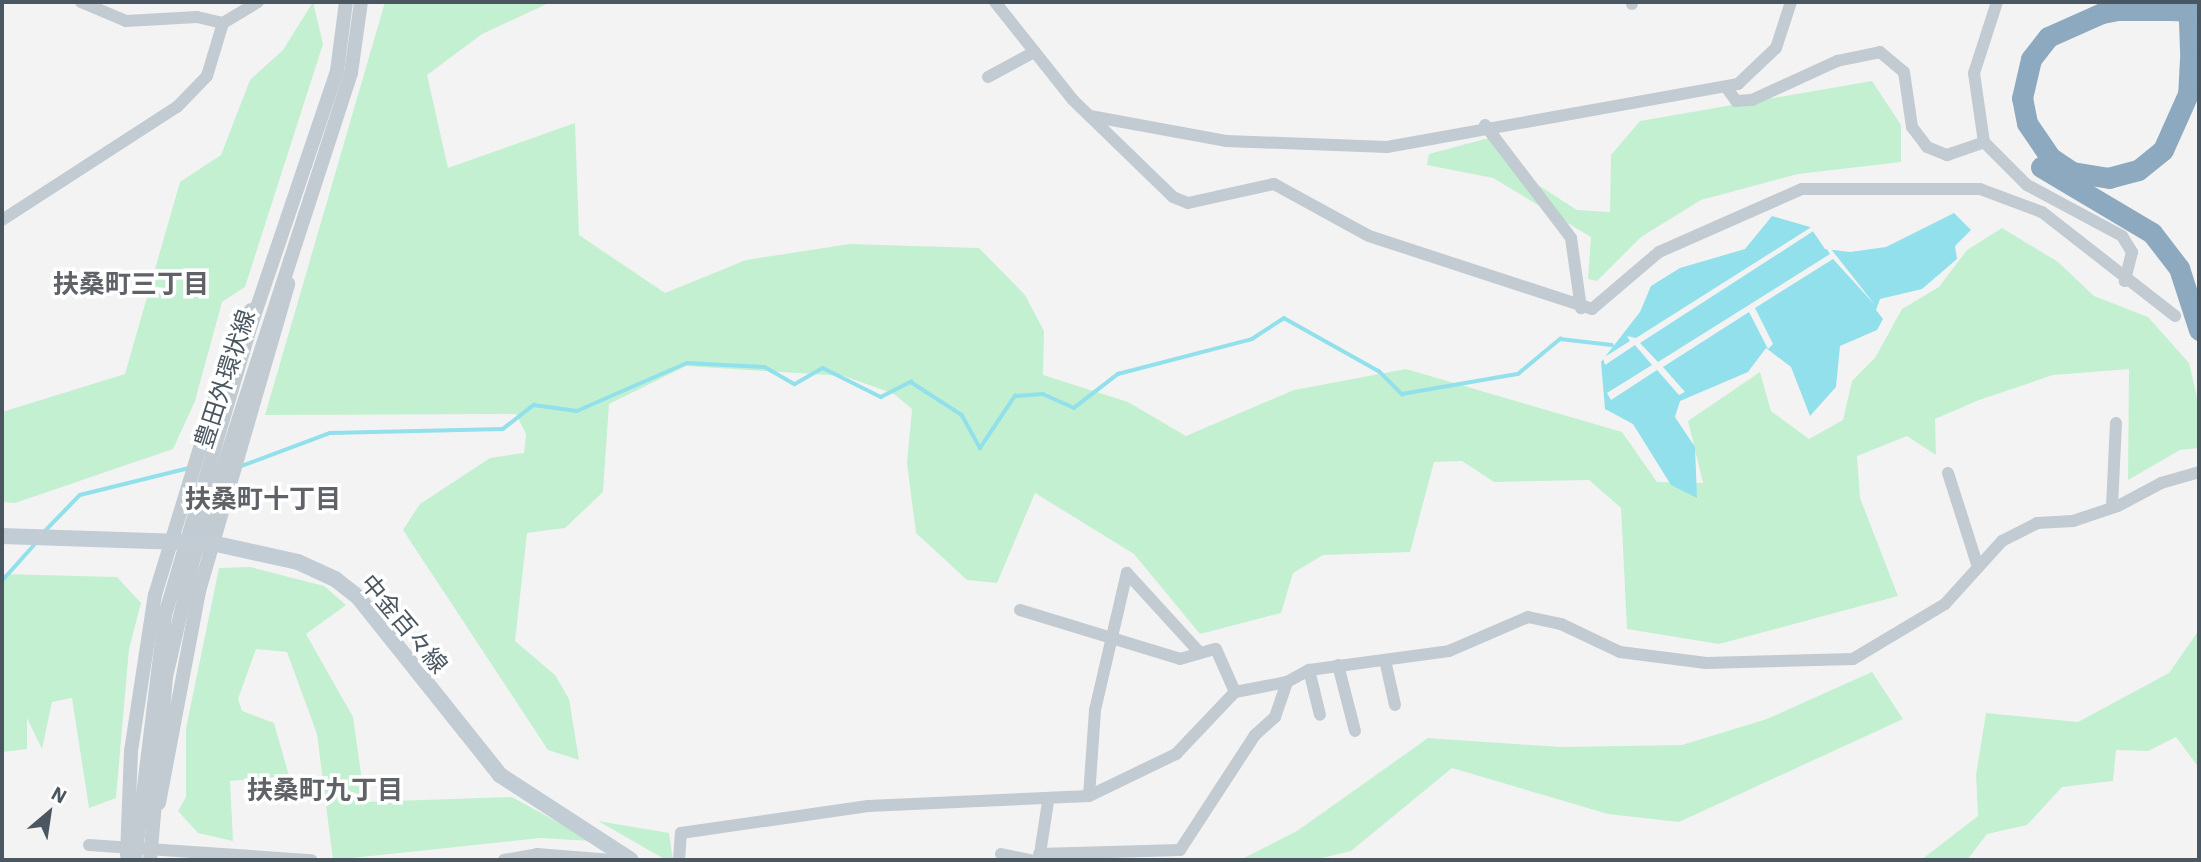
<!DOCTYPE html>
<meta charset="utf-8">
<style>
body{margin:0}
#map{position:relative;width:2201px;height:862px;overflow:hidden;background:#f4f3f3;font-family:"IBM Plex Sans","Noto Sans JP",sans-serif}
div>[style]{position:absolute}
[style*='--x']{left:calc(var(--x)*1px);top:calc(var(--y)*1px);width:calc(var(--w)*1px);rotate:calc(var(--a)*1deg)}
.green>*{inset:0;background:#c3f0d1}
.water>*{inset:0;background:#92e0eb}
.pier>*{inset:0;background:#f4f3f3}
.stream>*{height:3.5px;margin:-1.75px;padding:0 1.75px;transform-origin:1.75px;border-radius:1.75px;background:#92e0eb}
.minor>*{height:12px;margin:-6px;padding:0 6px;transform-origin:6px;border-radius:6px;background:#c1cbd1}
.tertiary>*{height:14px;margin:-7px;padding:0 7px;transform-origin:7px;border-radius:7px;background:#c1cbd1}
.secondary>*{height:16px;margin:-8px;padding:0 8px;transform-origin:8px;border-radius:8px;background:#c1ccd5}
.motorway>*{height:21px;margin:-10.5px;padding:0 10.5px;transform-origin:10.5px;border-radius:10.5px;background:#8ca9bf}
span{translate:-50% -50%;white-space:nowrap;text-align:center;line-height:1.15;-webkit-text-stroke:7px #fff;paint-order:stroke}
.street-label{font-size:24px;color:#4a5760}
.neighbourhood-label{font-size:26px;color:#5f6367;font-weight:700}
.frame{position:absolute;inset:0;border:4px solid #4a5760;pointer-events:none}
.north{position:absolute;left:14px;top:778px;width:70px;height:70px;-webkit-text-stroke:5px #fff;paint-order:stroke;rotate:29deg;font-size:19px;font-weight:700;line-height:28px;text-align:center;color:#4a5760}
.north::after{content:'';display:block;margin:auto;width:24px;height:32px;background:#4a5760;clip-path:polygon(50% 0,100% 100%,50% 72%,0 100%)}
</style>
<div id="map">
<div class="green">
<div style="clip-path:polygon(313px 2px,323px 44px,245px 287px,222px 302px,195px 401px,173px 449px,15px 503px,2px 502px,2px 412px,125px 374px,180px 182px,221px 155px,250px 80px,283px 50px)"></div>
<div style="clip-path:polygon(385px 2px,551px 2px,482px 34px,427px 75px,448px 168px,575px 123px,579px 235px,665px 293px,746px 260px,850px 244px,979px 248px,1025px 295px,1044px 331px,1043px 375px,1128px 402px,1186px 436px,1294px 390px,1406px 369px,1622px 432px,1657px 482px,1703px 483px,1688px 421px,1760px 372px,1771px 411px,1809px 439px,1843px 420px,1852px 381px,1875px 358px,1902px 309px,1939px 287px,1967px 250px,2002px 228px,2058px 262px,2094px 296px,2148px 317px,2189px 363px,2199px 406px,2199px 448px,2180px 450px,2128px 480px,2129px 369px,2053px 375px,1979px 400px,1935px 419px,1936px 455px,1907px 436px,1857px 456px,1860px 498px,1898px 596px,1719px 644px,1627px 629px,1621px 508px,1589px 480px,1494px 482px,1462px 461px,1434px 462px,1410px 552px,1323px 555px,1293px 573px,1281px 613px,1200px 634px,1134px 554px,1035px 493px,997px 583px,967px 580px,916px 533px,907px 463px,912px 409px,894px 394px,844px 376px,686px 366px,609px 404px,603px 492px,565px 528px,527px 533px,515px 641px,555px 675px,569px 699px,579px 760px,548px 750px,403px 530px,420px 504px,490px 458px,524px 453px,526px 434px,516px 414px,265px 415px)"></div>
<div style="clip-path:polygon(1872px 81px,1901px 125px,1901px 162px,1798px 174px,1701px 200px,1641px 237px,1597px 281px,1588px 279px,1591px 237px,1493px 178px,1427px 165px,1429px 154px,1500px 135px,1524px 176px,1577px 210px,1610px 212px,1611px 155px,1640px 121px)"></div>
<div style="clip-path:polygon(250px 567px,324px 586px,346px 605px,306px 634px,353px 717px,365px 802px,512px 797px,592px 841px,540px 838px,333px 860px,317px 734px,287px 652px,256px 649px,238px 699px,242px 711px,274px 723px,289px 776px,230px 781px,233px 841px,198px 833px,178px 811px,186px 797px,186px 728px,219px 568px)"></div>
<div style="clip-path:polygon(2px 574px,117px 577px,141px 603px,129px 649px,116px 798px,89px 808px,72px 698px,52px 702px,42px 749px,27px 718px,27px 749px,2px 752px)"></div>
<div style="clip-path:polygon(2199px 630px,2199px 768px,2176px 737px,2148px 751px,2116px 750px,2113px 781px,2062px 787px,2027px 825px,1987px 834px,1967px 860px,1921px 860px,1978px 816px,1976px 775px,1986px 713px,2078px 722px,2169px 673px)"></div>
<div style="clip-path:polygon(1872px 672px,1903px 719px,1679px 822px,1608px 814px,1452px 768px,1351px 851px,1314px 860px,1240px 860px,1297px 831px,1428px 738px,1561px 747px,1682px 745px,1767px 719px)"></div>
<div style="clip-path:polygon(598px 821px,669px 833px,673px 860px,666px 860px)"></div>
</div>
<div class="water">
<div style="clip-path:polygon(1954px 213px,1971px 230px,1955px 246px,1957px 259px,1922px 289px,1880px 299px,1876px 310px,1883px 319px,1877px 330px,1840px 346px,1836px 387px,1810px 416px,1791px 367px,1766px 348px,1748px 372px,1680px 401px,1675px 417px,1695px 447px,1697px 498px,1671px 485px,1633px 424px,1605px 409px,1601px 362px,1640px 312px,1651px 286px,1680px 268px,1745px 249px,1772px 216px,1810px 227px,1825px 249px,1850px 252px,1886px 247px)"></div>
</div>
<div class="pier">
<div style="clip-path:polygon(evenodd,1813px 226px,1875px 305px,1833px 259px,1755px 308px,1773px 344px,1768px 349px,1749px 312px,1663px 367px,1685px 392px,1679px 395px,1657px 370px,1611px 400px,1607px 393px,1652px 365px,1635px 345px,1605px 365px,1603px 358px,1630px 341px,1627px 336px,1636px 338px,1813px 226px,1815px 230px,1830px 254px,1658px 362px,1640px 343px,1815px 230px)"></div>
</div>
<div class="stream">
<div style="--x:239;--y:467;--w:97;--a:-20.5"></div>
<div style="--x:330;--y:433;--w:173;--a:-1.3"></div>
<div style="--x:503;--y:429;--w:39;--a:-38"></div>
<div style="--x:534;--y:405;--w:43;--a:7.9"></div>
<div style="--x:577;--y:411;--w:120;--a:-23.6"></div>
<div style="--x:687;--y:363;--w:78;--a:2.9"></div>
<div style="--x:765;--y:367;--w:34;--a:30"></div>
<div style="--x:795;--y:384;--w:32;--a:-30"></div>
<div style="--x:823;--y:368;--w:65;--a:26.6"></div>
<div style="--x:881;--y:397;--w:34;--a:-27"></div>
<div style="--x:911;--y:382;--w:61;--a:32.9"></div>
<div style="--x:962;--y:415;--w:38;--a:61"></div>
<div style="--x:980;--y:448;--w:63;--a:-56.1"></div>
<div style="--x:1015;--y:396;--w:28;--a:-4"></div>
<div style="--x:1043;--y:394;--w:34;--a:24"></div>
<div style="--x:1074;--y:408;--w:56;--a:-37.7"></div>
<div style="--x:1118;--y:374;--w:138;--a:-14.6"></div>
<div style="--x:1252;--y:339;--w:38;--a:-33"></div>
<div style="--x:1284;--y:318;--w:109;--a:29.2"></div>
<div style="--x:1379;--y:371;--w:33;--a:45"></div>
<div style="--x:1402;--y:394;--w:118;--a:-9.8"></div>
<div style="--x:1518;--y:374;--w:55;--a:-39.8"></div>
<div style="--x:1560;--y:339;--w:52;--a:6.6"></div>
<div style="--x:45;--y:531;--w:50;--a:-45.8"></div>
<div style="--x:80;--y:495;--w:112;--a:-13.9"></div>
<div style="--x:2;--y:581;--w:51;--a:-48.2"></div>
</div>
<div class="minor">
<div style="--x:81;--y:2;--w:49;--a:22.9"></div>
<div style="--x:126;--y:21;--w:71;--a:-3.2"></div>
<div style="--x:197;--y:17;--w:27;--a:13"></div>
<div style="--x:995;--y:2;--w:125;--a:51.5"></div>
<div style="--x:1073;--y:100;--w:139;--a:44.1"></div>
<div style="--x:1173;--y:197;--w:16;--a:22"></div>
<div style="--x:1188;--y:203;--w:88;--a:-12.5"></div>
<div style="--x:1274;--y:184;--w:108;--a:28.7"></div>
<div style="--x:1369;--y:236;--w:235;--a:18.1"></div>
<div style="--x:1592;--y:309;--w:88;--a:-40.4"></div>
<div style="--x:1659;--y:252;--w:156;--a:-23.8"></div>
<div style="--x:1802;--y:189;--w:178;--a:0"></div>
<div style="--x:1980;--y:189;--w:66;--a:20.4"></div>
<div style="--x:2042;--y:212;--w:169;--a:38"></div>
<div style="--x:1997;--y:2;--w:75;--a:107.9"></div>
<div style="--x:1974;--y:73;--w:70;--a:81.8"></div>
<div style="--x:1984;--y:142;--w:61;--a:45"></div>
<div style="--x:2027;--y:185;--w:108;--a:28.2"></div>
<div style="--x:2122;--y:236;--w:19;--a:58"></div>
<div style="--x:2132;--y:252;--w:30;--a:104"></div>
<div style="--x:1632;--y:4;--w:2;--a:-90"></div>
<div style="--x:988;--y:77;--w:52;--a:-28.5"></div>
<div style="--x:1726;--y:87;--w:17;--a:54"></div>
<div style="--x:1736;--y:101;--w:16;--a:-4"></div>
<div style="--x:1752;--y:100;--w:94;--a:-24.6"></div>
<div style="--x:1837;--y:61;--w:44;--a:-11.8"></div>
<div style="--x:1880;--y:52;--w:31;--a:40"></div>
<div style="--x:1904;--y:72;--w:56;--a:81.7"></div>
<div style="--x:1912;--y:127;--w:25;--a:53"></div>
<div style="--x:1927;--y:147;--w:22;--a:22"></div>
<div style="--x:1947;--y:155;--w:39;--a:-19"></div>
<div style="--x:1090;--y:116;--w:138;--a:10.4"></div>
<div style="--x:1226;--y:141;--w:161;--a:2.1"></div>
<div style="--x:1387;--y:147;--w:357;--a:-10.2"></div>
<div style="--x:1738;--y:84;--w:52;--a:-43.5"></div>
<div style="--x:1776;--y:48;--w:48;--a:-71.9"></div>
<div style="--x:1485;--y:125;--w:142;--a:52.7"></div>
<div style="--x:1571;--y:238;--w:71;--a:81.9"></div>
<div style="--x:2;--y:220;--w:208;--a:-32.9"></div>
<div style="--x:177;--y:107;--w:43;--a:-45.9"></div>
<div style="--x:207;--y:76;--w:55;--a:-73.2"></div>
<div style="--x:223;--y:23;--w:41;--a:-31"></div>
<div style="--x:1948;--y:473;--w:99;--a:72.3"></div>
<div style="--x:2112;--y:507;--w:84;--a:-87.3"></div>
<div style="--x:1020;--y:610;--w:167;--a:17"></div>
<div style="--x:1180;--y:659;--w:37;--a:-16"></div>
<div style="--x:1216;--y:649;--w:47;--a:66.2"></div>
<div style="--x:1385;--y:660;--w:46;--a:77.5"></div>
<div style="--x:1338;--y:665;--w:68;--a:75.6"></div>
<div style="--x:1309;--y:670;--w:46;--a:76.3"></div>
<div style="--x:1089;--y:796;--w:86;--a:-86"></div>
<div style="--x:1095;--y:710;--w:141;--a:-76.9"></div>
<div style="--x:1127;--y:573;--w:108;--a:47.6"></div>
<div style="--x:89;--y:845;--w:223;--a:3.9"></div>
<div style="--x:1001;--y:854;--w:30;--a:12"></div>
<div style="--x:1039;--y:854;--w:141;--a:-1.6"></div>
<div style="--x:1180;--y:850;--w:137;--a:-56.9"></div>
<div style="--x:1255;--y:735;--w:27;--a:-42"></div>
<div style="--x:1275;--y:717;--w:37;--a:-71"></div>
<div style="--x:504;--y:860;--w:34;--a:-10"></div>
<div style="--x:537;--y:854;--w:75;--a:4.6"></div>
<div style="--x:679;--y:860;--w:27;--a:-86"></div>
<div style="--x:681;--y:833;--w:189;--a:-8.2"></div>
<div style="--x:868;--y:806;--w:221;--a:-2.6"></div>
<div style="--x:1089;--y:796;--w:97;--a:-25.8"></div>
<div style="--x:1176;--y:754;--w:86;--a:-46.4"></div>
<div style="--x:1235;--y:692;--w:53;--a:-10.9"></div>
<div style="--x:1287;--y:682;--w:25;--a:-29"></div>
<div style="--x:1309;--y:670;--w:141;--a:-7.7"></div>
<div style="--x:1449;--y:651;--w:86;--a:-23.3"></div>
<div style="--x:1528;--y:617;--w:34;--a:12"></div>
<div style="--x:1561;--y:624;--w:65;--a:25.4"></div>
<div style="--x:1620;--y:652;--w:87;--a:7.3"></div>
<div style="--x:1706;--y:663;--w:147;--a:-1.6"></div>
<div style="--x:1853;--y:659;--w:107;--a:-30.9"></div>
<div style="--x:1945;--y:604;--w:85;--a:-47.9"></div>
<div style="--x:2002;--y:541;--w:39;--a:-27"></div>
<div style="--x:2037;--y:523;--w:36;--a:-3"></div>
<div style="--x:2073;--y:521;--w:47;--a:-18.4"></div>
<div style="--x:2118;--y:506;--w:49;--a:-28.1"></div>
<div style="--x:2161;--y:483;--w:40;--a:-16"></div>
<div style="--x:1039;--y:860;--w:59;--a:-81.2"></div>
</div>
<div class="tertiary">
<div style="--x:159;--y:803;--w:216;--a:-79.3"></div>
<div style="--x:199;--y:591;--w:320;--a:-73.8"></div>
<div style="--x:127;--y:855;--w:104;--a:-87.8"></div>
<div style="--x:131;--y:751;--w:158;--a:-81.3"></div>
<div style="--x:155;--y:595;--w:271;--a:-73"></div>
<div style="--x:234;--y:336;--w:31;--a:-57"></div>
<div style="--x:135;--y:860;--w:247;--a:-83"></div>
<div style="--x:165;--y:615;--w:296;--a:-73.5"></div>
<div style="--x:249;--y:331;--w:274;--a:-71.3"></div>
<div style="--x:337;--y:71;--w:70;--a:-82.6"></div>
<div style="--x:150;--y:860;--w:184;--a:-85"></div>
<div style="--x:166;--y:677;--w:120;--a:-77"></div>
<div style="--x:193;--y:560;--w:512;--a:-72.03"></div>
<div style="--x:351;--y:73;--w:72;--a:-82"></div>
</div>
<div class="secondary">
<div style="--x:2;--y:536;--w:210;--a:1.9"></div>
<div style="--x:212;--y:543;--w:88;--a:12.5"></div>
<div style="--x:298;--y:562;--w:41;--a:24.7"></div>
<div style="--x:335;--y:579;--w:29;--a:38"></div>
<div style="--x:358;--y:597;--w:228;--a:51.4"></div>
<div style="--x:500;--y:775;--w:156;--a:33"></div>
</div>
<div class="motorway">
<div style="--x:2189;--y:2;--w:19;--a:90"></div>
<div style="--x:2189;--y:21;--w:38;--a:88"></div>
<div style="--x:2190;--y:59;--w:35;--a:93"></div>
<div style="--x:2188;--y:94;--w:61;--a:114.1"></div>
<div style="--x:2163;--y:150;--w:32;--a:141"></div>
<div style="--x:2138;--y:170;--w:30;--a:165"></div>
<div style="--x:2109;--y:178;--w:37;--a:-171"></div>
<div style="--x:2072;--y:172;--w:27;--a:-146"></div>
<div style="--x:2050;--y:157;--w:41;--a:-124.1"></div>
<div style="--x:2027;--y:123;--w:25;--a:-101"></div>
<div style="--x:2022;--y:98;--w:40;--a:-77"></div>
<div style="--x:2031;--y:59;--w:28;--a:-52"></div>
<div style="--x:2048;--y:37;--w:59;--a:-24"></div>
<div style="--x:2102;--y:13;--w:16;--a:-11"></div>
<div style="--x:2118;--y:10;--w:52;--a:0"></div>
<div style="--x:2170;--y:10;--w:29;--a:2"></div>
<div style="--x:2041;--y:167;--w:129;--a:30.7"></div>
<div style="--x:2152;--y:233;--w:44;--a:52.4"></div>
<div style="--x:2179;--y:268;--w:65;--a:72.1"></div>
</div>
<div class="street-label">
<span style="left:225px;top:379px;rotate:-72deg">豊田外環状線</span>
<span style="left:404px;top:624px;rotate:50deg">中金百々線</span>
</div>
<div class="neighbourhood-label">
<span style="left:131px;top:284px">扶桑町三丁目</span>
<span style="left:263px;top:499px">扶桑町十丁目</span>
<span style="left:325px;top:790px">扶桑町九丁目</span>
</div>
<div class="frame"></div>
<div class="north">N</div>
</div>
